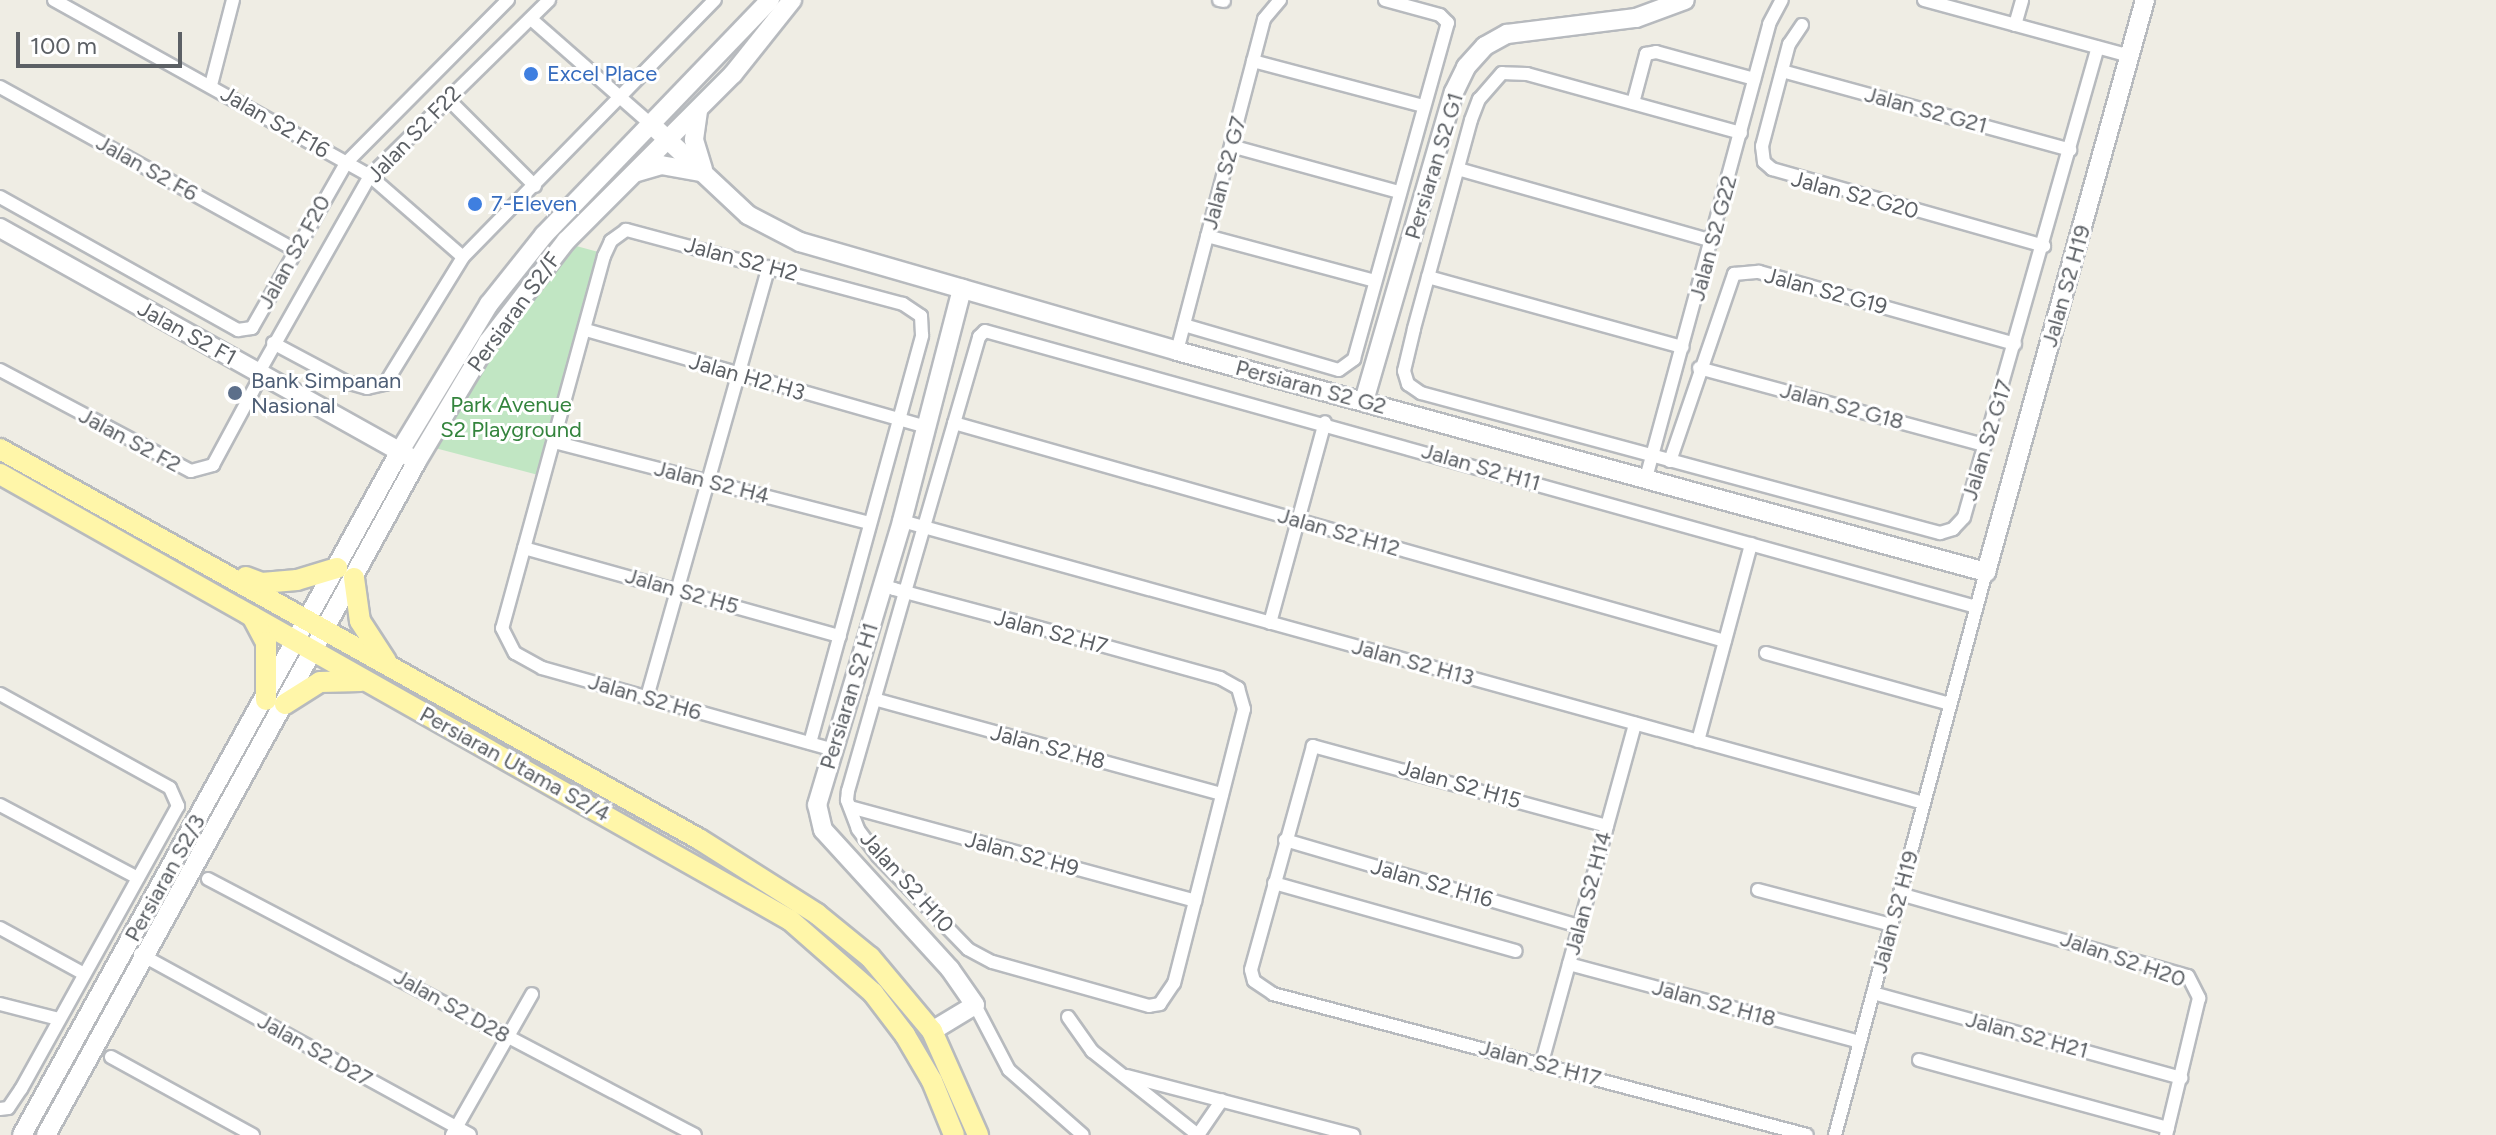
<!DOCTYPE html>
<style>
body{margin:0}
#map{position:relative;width:2496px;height:1135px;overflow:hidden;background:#efede4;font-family:Figtree,sans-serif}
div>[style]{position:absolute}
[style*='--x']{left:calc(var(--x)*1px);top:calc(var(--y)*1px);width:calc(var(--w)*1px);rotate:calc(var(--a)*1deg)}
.green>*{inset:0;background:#c1e6c3}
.roads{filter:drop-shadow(2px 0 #b7babe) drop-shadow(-2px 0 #b7babe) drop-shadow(0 2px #b7babe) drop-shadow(0 -2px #b7babe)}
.street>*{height:12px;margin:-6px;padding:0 6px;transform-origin:6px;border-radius:6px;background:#fff}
.secondary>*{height:18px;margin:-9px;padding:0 9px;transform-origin:9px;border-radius:9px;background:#fff}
.primary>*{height:20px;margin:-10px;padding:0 10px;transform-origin:10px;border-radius:10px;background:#fff6a9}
.dots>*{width:22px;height:22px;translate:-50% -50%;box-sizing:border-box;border:4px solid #fff;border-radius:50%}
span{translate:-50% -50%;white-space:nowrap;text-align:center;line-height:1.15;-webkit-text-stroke:6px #fff;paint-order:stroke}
.shop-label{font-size:22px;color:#366cbe}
.left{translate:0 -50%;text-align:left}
.street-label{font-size:22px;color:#5c6065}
.service-label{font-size:22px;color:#4e5e75}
.park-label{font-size:22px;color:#34843d}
.scale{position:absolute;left:16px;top:32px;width:166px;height:36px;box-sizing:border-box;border:4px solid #5c6065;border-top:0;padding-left:10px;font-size:24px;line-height:28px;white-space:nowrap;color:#5c6065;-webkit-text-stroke:6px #fff;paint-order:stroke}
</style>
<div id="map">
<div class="green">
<div style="clip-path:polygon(569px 244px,602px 253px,542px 476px,435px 448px,537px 279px)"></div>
</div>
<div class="roads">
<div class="street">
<div style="--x:54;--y:0;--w:362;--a:29.1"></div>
<div style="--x:370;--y:176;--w:123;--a:41.1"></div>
<div style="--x:1219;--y:0;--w:5;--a:11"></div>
<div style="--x:1924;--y:0;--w:213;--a:15.2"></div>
<div style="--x:531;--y:19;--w:162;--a:41.3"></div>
<div style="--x:1802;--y:25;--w:23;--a:124"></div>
<div style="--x:1789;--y:44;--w:106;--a:104.8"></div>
<div style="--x:1762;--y:146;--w:16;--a:83"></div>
<div style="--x:1764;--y:162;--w:11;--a:41"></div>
<div style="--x:1772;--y:169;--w:283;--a:15.8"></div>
<div style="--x:2015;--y:25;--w:26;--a:-74"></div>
<div style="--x:1253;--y:61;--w:176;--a:14.8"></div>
<div style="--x:1782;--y:71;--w:299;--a:15.3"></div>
<div style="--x:211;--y:85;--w:88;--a:-75.5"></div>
<div style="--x:0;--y:87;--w:336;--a:28.9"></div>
<div style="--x:448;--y:99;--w:123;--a:45"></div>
<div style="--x:1633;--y:103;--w:51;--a:-75.1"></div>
<div style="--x:1646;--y:54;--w:10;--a:-11"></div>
<div style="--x:1656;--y:52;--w:102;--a:15.4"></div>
<div style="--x:1741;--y:133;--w:222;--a:-164.6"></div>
<div style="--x:1527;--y:74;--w:25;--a:-178"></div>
<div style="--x:1502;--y:73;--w:35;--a:131"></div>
<div style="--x:1479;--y:99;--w:22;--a:111"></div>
<div style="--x:1471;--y:120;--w:217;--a:105.3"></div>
<div style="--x:1414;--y:329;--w:43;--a:103.4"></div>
<div style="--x:1404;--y:371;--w:14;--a:73"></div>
<div style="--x:1408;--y:384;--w:16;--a:35"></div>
<div style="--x:1421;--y:393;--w:538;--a:15.1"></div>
<div style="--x:1940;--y:533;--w:14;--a:-17"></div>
<div style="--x:1953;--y:529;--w:16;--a:-47"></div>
<div style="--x:1964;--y:517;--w:488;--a:-74.1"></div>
<div style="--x:1231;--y:146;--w:174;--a:15.3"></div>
<div style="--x:1458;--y:169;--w:265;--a:15.8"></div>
<div style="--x:0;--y:197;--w:273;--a:29.2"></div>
<div style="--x:238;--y:330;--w:14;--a:-8"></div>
<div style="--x:252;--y:328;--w:190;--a:-60.3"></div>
<div style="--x:346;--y:163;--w:230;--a:-45.2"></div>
<div style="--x:1207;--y:236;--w:174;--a:15"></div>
<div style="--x:1428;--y:277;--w:264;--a:15.4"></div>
<div style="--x:1184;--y:325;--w:161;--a:16.2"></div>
<div style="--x:1339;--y:370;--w:19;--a:-36"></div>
<div style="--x:1354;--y:359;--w:349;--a:-74.4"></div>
<div style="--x:1448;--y:23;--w:11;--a:-135"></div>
<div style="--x:1440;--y:15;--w:57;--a:-164.7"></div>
<div style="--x:586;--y:330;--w:355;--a:15.9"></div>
<div style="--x:273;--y:343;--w:83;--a:28.1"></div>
<div style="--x:346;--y:382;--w:22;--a:16"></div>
<div style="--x:367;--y:388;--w:18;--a:-13"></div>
<div style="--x:385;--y:384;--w:149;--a:-58.4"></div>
<div style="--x:463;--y:257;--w:360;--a:-45.6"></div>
<div style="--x:1177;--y:351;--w:343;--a:-75.3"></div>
<div style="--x:1264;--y:19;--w:25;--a:-50"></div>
<div style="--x:1699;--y:368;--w:296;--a:15.1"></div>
<div style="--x:0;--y:370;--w:216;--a:27.9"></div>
<div style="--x:191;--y:471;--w:23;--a:-15"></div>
<div style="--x:213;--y:465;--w:103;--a:-61.7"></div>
<div style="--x:259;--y:372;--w:225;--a:-60.5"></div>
<div style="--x:370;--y:176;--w:251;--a:-44.5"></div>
<div style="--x:954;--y:423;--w:801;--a:15.79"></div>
<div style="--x:554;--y:442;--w:325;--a:14.4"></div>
<div style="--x:1670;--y:461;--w:198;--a:-71.1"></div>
<div style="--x:1734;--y:274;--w:25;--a:-5"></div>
<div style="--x:1759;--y:272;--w:266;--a:15.7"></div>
<div style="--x:1646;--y:478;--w:470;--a:-74.8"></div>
<div style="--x:1769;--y:24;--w:27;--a:-62"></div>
<div style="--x:902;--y:521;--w:1060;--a:15.43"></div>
<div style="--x:524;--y:548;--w:328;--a:15.6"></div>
<div style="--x:883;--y:585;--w:12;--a:20"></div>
<div style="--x:894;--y:589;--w:11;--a:15"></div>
<div style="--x:905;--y:592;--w:117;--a:14.9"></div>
<div style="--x:1018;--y:622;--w:210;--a:15.5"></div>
<div style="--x:1220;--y:678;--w:21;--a:29"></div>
<div style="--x:1238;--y:688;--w:22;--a:74"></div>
<div style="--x:1244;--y:709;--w:283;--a:104.3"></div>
<div style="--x:1174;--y:983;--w:25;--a:124"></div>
<div style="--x:1160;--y:1004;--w:11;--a:170"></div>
<div style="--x:1149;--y:1006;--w:163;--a:-164.3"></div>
<div style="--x:992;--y:962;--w:27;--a:-152"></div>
<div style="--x:968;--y:949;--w:129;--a:-134.1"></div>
<div style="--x:878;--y:856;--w:34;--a:-127"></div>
<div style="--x:858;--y:829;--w:31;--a:-111"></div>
<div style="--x:847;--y:800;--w:9;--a:-84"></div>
<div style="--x:848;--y:791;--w:207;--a:-74"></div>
<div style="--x:905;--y:592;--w:266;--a:-73.8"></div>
<div style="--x:979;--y:337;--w:8;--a:-45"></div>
<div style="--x:985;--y:331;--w:1029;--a:15.56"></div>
<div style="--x:1270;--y:623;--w:208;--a:-74.7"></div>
<div style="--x:1766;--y:653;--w:191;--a:15.5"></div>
<div style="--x:0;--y:694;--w:194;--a:28.9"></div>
<div style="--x:170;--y:788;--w:20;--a:66"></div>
<div style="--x:178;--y:806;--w:324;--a:119"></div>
<div style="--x:21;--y:1089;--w:23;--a:124"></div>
<div style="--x:8;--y:1108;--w:8;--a:173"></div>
<div style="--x:647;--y:697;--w:447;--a:-74.2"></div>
<div style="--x:874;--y:699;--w:361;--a:15.3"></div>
<div style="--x:1698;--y:741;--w:204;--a:-74.9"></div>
<div style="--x:810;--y:743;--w:423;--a:-74.6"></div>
<div style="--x:922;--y:335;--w:19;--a:-93"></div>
<div style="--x:921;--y:316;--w:22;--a:-146"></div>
<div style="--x:903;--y:304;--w:287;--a:-165"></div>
<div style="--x:626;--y:230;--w:19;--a:144"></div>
<div style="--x:611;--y:241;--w:17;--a:115"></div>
<div style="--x:604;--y:256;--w:386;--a:105.3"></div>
<div style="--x:502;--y:628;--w:28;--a:63"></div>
<div style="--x:515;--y:653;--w:31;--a:29"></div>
<div style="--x:542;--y:668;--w:302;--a:15.7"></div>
<div style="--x:0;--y:805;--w:156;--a:27.9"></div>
<div style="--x:850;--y:807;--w:358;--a:15.2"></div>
<div style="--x:1607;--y:826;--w:305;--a:-164.8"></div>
<div style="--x:1313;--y:746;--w:232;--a:105.5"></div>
<div style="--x:1251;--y:970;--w:11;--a:75"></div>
<div style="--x:1254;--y:981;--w:23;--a:34"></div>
<div style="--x:1273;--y:994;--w:552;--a:14.79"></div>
<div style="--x:1285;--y:840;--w:306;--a:16.3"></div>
<div style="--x:208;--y:879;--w:550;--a:27.73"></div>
<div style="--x:1274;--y:883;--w:251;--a:15.7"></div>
<div style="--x:1758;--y:890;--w:138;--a:14.7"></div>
<div style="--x:1900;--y:894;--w:299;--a:15.9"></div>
<div style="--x:2188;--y:976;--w:25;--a:63"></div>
<div style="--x:2199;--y:998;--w:141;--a:103.5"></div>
<div style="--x:0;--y:928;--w:96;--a:28.7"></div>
<div style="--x:140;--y:954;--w:376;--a:28.7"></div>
<div style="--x:1569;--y:964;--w:301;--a:15"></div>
<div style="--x:1873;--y:993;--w:320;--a:15.4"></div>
<div style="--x:0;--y:1004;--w:61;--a:14.3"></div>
<div style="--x:975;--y:1005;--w:73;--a:62.4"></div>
<div style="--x:1009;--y:1070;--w:98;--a:41.3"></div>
<div style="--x:1068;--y:1017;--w:42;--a:54.8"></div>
<div style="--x:1092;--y:1051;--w:135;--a:38.4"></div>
<div style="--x:111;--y:1057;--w:162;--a:28.8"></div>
<div style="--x:1919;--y:1060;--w:258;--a:15.3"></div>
<div style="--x:1542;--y:1062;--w:351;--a:-74.6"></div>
<div style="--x:1127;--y:1076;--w:234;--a:14.6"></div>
<div style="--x:452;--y:1135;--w:162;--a:-60.4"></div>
<div style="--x:1198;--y:1135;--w:42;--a:-55.6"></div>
<div style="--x:1835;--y:1135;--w:583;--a:-74.99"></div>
</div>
<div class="secondary">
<div style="--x:698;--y:111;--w:29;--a:98"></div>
<div style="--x:694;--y:140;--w:31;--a:73"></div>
<div style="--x:653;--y:126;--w:130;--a:43.1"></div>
<div style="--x:748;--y:215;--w:59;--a:27.4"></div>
<div style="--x:800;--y:242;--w:392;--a:16.1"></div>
<div style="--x:1177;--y:351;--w:839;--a:15.28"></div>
<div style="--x:1986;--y:572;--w:594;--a:-74.47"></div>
<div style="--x:637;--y:172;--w:25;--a:-16"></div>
<div style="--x:661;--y:165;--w:41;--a:9.9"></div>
<div style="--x:0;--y:228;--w:470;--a:29.2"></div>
<div style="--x:1364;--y:401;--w:322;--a:-73.8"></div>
<div style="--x:1454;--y:92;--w:28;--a:-64"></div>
<div style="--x:1466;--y:67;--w:28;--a:-48"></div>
<div style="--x:1485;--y:46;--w:25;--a:-29"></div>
<div style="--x:1507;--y:34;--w:130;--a:-7.1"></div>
<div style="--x:1636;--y:18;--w:52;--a:-20.2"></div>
<div style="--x:932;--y:1031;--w:50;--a:-31.2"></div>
<div style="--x:975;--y:1005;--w:44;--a:-124.8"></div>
<div style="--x:950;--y:969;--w:188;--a:-132.4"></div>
<div style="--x:823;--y:830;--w:26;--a:-103"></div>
<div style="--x:817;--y:805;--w:296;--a:-73.3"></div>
<div style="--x:902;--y:521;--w:240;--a:-75.5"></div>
<div style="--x:22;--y:1135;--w:781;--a:-61.07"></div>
<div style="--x:400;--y:451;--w:172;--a:-58.8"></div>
<div style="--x:489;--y:304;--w:88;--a:-51.4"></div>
<div style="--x:544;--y:235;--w:326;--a:-46.1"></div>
<div style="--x:46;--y:1135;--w:769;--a:-61.17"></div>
<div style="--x:417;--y:461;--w:139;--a:-59.2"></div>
<div style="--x:488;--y:342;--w:128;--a:-52.3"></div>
<div style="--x:566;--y:241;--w:236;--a:-45"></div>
<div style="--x:733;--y:74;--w:95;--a:-51.4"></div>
</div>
<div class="primary">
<div style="--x:0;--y:449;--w:800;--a:29.16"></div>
<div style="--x:699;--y:839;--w:140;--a:32.4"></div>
<div style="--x:817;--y:914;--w:68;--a:39.1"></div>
<div style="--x:870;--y:957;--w:97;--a:50"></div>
<div style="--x:932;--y:1031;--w:114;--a:66.1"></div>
<div style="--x:0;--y:474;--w:907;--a:29.45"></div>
<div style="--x:790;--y:920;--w:111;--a:41.3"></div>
<div style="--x:873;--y:993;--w:53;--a:52.7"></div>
<div style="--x:905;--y:1035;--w:53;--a:59.6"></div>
<div style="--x:932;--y:1081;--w:58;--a:67.8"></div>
<div style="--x:246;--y:577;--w:17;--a:21"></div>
<div style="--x:262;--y:583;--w:35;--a:-5"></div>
<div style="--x:297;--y:580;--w:42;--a:-16.7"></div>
<div style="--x:354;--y:578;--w:43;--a:82.1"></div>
<div style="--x:360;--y:621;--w:48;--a:57"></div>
<div style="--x:252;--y:616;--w:30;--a:62"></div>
<div style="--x:266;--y:642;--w:58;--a:90"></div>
<div style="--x:285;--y:704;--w:41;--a:-32.2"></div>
<div style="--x:320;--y:682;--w:41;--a:-1.4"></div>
</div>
</div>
<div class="dots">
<div style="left:531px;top:74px;background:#3f7fe0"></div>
<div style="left:475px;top:204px;background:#3f7fe0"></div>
<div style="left:235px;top:393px;background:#5c6f8a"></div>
</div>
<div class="shop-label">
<span class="left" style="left:547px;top:74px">Excel Place</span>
<span class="left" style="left:491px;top:204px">7-Eleven</span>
</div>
<div class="street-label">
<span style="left:1926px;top:110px;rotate:15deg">Jalan S2 G21</span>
<span style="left:275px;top:122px;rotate:30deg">Jalan S2 F16</span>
<span style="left:414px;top:134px;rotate:-46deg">Jalan S2 F22</span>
<span style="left:1434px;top:166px;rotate:-73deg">Persiaran S2 G1</span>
<span style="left:147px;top:168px;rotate:29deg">Jalan S2 F6</span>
<span style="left:1224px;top:173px;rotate:-75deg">Jalan S2 G7</span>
<span style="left:1855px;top:195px;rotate:15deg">Jalan S2 G20</span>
<span style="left:1713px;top:238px;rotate:-75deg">Jalan S2 G22</span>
<span style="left:294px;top:252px;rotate:-61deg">Jalan S2 F20</span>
<span style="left:741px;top:259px;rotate:15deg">Jalan S2 H2</span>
<span style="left:2066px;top:286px;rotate:-74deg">Jalan S2 H19</span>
<span style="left:1826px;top:291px;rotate:15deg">Jalan S2 G19</span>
<span style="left:514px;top:312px;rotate:-54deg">Persiaran S2/F</span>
<span style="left:187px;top:333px;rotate:29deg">Jalan S2 F1</span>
<span style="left:747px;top:377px;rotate:16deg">Jalan H2 H3</span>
<span style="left:1311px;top:387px;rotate:15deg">Persiaran S2 G2</span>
<span style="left:1842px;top:406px;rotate:15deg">Jalan S2 G18</span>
<span style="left:130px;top:440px;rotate:28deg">Jalan S2 F2</span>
<span style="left:1987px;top:440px;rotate:-73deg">Jalan S2 G17</span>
<span style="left:1481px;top:467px;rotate:16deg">Jalan S2 H11</span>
<span style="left:712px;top:482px;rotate:14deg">Jalan S2 H4</span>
<span style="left:1339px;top:532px;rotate:16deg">Jalan S2 H12</span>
<span style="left:682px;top:591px;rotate:16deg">Jalan S2 H5</span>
<span style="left:1051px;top:632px;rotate:15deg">Jalan S2 H7</span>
<span style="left:1413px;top:662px;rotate:15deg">Jalan S2 H13</span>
<span style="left:849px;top:696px;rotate:-73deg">Persiaran S2 H1</span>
<span style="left:645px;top:697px;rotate:16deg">Jalan S2 H6</span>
<span style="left:1048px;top:747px;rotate:15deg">Jalan S2 H8</span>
<span style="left:515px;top:764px;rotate:29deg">Persiaran Utama S2/4</span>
<span style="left:1460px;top:784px;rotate:16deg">Jalan S2 H15</span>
<span style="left:1022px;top:854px;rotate:15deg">Jalan S2 H9</span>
<span style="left:165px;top:878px;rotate:-61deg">Persiaran S2/3</span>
<span style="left:907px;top:882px;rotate:48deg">Jalan S2 H10</span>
<span style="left:1432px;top:883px;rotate:16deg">Jalan S2 H16</span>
<span style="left:1588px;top:893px;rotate:-75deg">Jalan S2 H14</span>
<span style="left:1895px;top:912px;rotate:-75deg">Jalan S2 H19</span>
<span style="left:2123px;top:959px;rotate:19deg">Jalan S2 H20</span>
<span style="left:1714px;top:1003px;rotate:15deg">Jalan S2 H18</span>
<span style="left:452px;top:1006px;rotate:29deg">Jalan S2 D28</span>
<span style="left:2027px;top:1035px;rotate:15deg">Jalan S2 H21</span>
<span style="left:315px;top:1050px;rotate:29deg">Jalan S2 D27</span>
<span style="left:1540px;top:1063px;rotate:15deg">Jalan S2 H17</span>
</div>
<div class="service-label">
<span class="left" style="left:251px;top:393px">Bank Simpanan<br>Nasional</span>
</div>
<div class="park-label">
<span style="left:511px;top:417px">Park Avenue<br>S2 Playground</span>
</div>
<div class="scale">100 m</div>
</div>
